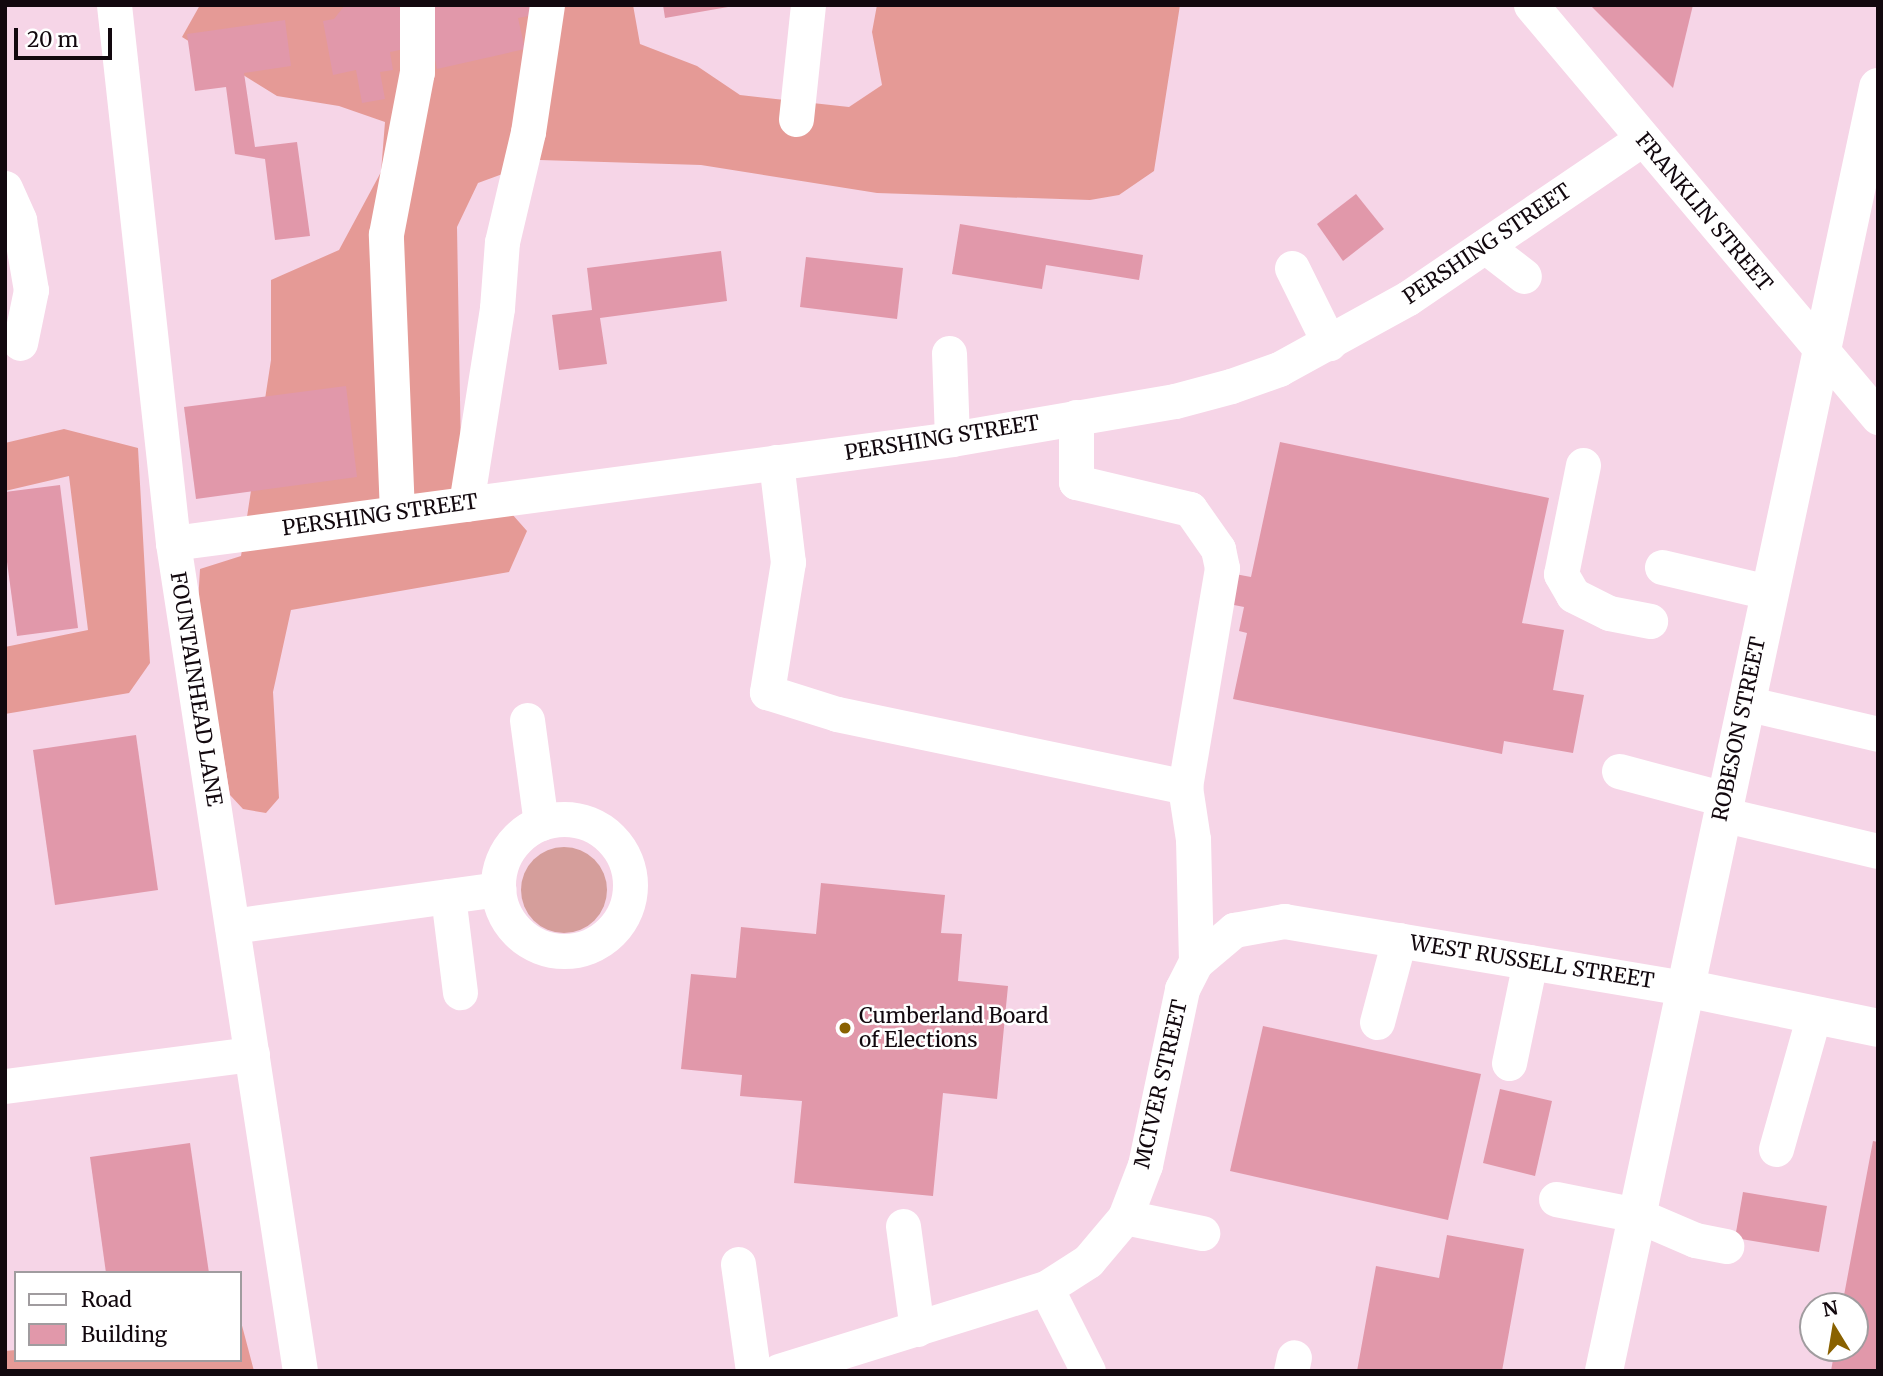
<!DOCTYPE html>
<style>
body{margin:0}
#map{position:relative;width:1883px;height:1376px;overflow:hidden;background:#f6d5e7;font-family:Merriweather,serif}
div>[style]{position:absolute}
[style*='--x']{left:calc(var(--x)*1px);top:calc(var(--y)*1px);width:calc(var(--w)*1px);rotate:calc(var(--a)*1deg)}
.green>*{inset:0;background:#d59e9b}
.round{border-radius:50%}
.forest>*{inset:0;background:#e59a96}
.building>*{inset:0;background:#e198aa}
.minor>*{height:35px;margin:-17.5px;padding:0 17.5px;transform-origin:17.5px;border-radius:17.5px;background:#fff}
.minor>.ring{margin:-17.5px;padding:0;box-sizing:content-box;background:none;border:35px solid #fff;border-radius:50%}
.major>*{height:38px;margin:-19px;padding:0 19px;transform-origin:19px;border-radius:19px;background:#fff}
.dots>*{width:19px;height:19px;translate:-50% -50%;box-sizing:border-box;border:4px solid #fff;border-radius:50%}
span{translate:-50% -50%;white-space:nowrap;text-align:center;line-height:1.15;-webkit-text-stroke:5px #fff;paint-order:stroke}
.street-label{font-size:21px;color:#12080e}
.poi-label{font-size:21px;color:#12080e}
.left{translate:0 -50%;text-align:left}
.frame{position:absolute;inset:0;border:7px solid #12080e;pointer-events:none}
.legend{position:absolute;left:14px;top:1271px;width:228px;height:91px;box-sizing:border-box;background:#fff;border:2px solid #a09c9f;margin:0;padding:9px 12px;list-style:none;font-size:21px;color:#12080e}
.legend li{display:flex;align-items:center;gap:14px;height:35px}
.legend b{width:35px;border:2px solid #a09c9f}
.north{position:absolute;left:1799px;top:1292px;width:70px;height:70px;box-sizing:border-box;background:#fff;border:2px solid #a09c9f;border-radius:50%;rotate:349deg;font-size:19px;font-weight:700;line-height:28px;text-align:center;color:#12080e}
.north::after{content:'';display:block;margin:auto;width:24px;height:32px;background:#896100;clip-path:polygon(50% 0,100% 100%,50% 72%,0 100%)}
.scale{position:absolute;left:14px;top:28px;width:98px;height:32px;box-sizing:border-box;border:4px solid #12080e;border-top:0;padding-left:9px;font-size:21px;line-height:24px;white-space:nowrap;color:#12080e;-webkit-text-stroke:5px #fff;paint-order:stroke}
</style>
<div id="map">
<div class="green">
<div class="round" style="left:521px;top:847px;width:86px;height:86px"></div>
</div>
<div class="forest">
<div style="clip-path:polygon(200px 5px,633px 5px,640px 44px,697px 66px,740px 95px,849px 107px,882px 85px,872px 32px,877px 5px,1180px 5px,1154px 171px,1119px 195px,1090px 200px,877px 193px,701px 165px,540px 160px,478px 183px,457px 227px,461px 456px,527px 531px,509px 572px,291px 610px,273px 692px,279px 798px,266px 813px,243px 809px,230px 795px,198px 603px,200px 569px,241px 556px,271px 360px,271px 280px,339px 250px,381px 172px,385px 122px,339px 106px,277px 96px,200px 48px,182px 37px)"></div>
<div style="clip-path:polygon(64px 429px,138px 448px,150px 663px,129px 693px,5px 714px,5px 647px,88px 630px,69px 476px,5px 491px,5px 443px)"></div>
<div style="clip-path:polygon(240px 1318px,254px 1371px,5px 1371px,5px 1351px,16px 1350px,16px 1360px,240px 1360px)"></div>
</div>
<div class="building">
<div style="clip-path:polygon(345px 5px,401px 5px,409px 48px,390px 52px,393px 70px,380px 72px,385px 99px,362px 103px,356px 70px,333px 75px,323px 21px,334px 19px)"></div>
<div style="clip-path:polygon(423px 5px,542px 5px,544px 13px,518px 18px,525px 49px,437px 69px)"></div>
<div style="clip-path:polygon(663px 5px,727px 5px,728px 7px,665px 18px)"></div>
<div style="clip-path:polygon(1590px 5px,1693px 5px,1673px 88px)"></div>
<div style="clip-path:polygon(285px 20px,291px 66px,244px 73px,255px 147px,297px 142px,310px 236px,275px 240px,265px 159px,235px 154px,226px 87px,195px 91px,187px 34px)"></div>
<div style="clip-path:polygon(1356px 194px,1384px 229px,1343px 261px,1317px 224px)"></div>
<div style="clip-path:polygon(960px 224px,1143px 255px,1139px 280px,1046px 265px,1042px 289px,952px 274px)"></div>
<div style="clip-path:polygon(721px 251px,727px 301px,600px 318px,607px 364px,559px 370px,552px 315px,592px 310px,587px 268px)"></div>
<div style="clip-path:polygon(806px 257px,903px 268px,897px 319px,800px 307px)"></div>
<div style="clip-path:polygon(346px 386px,357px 477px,196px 499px,184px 407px)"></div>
<div style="clip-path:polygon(1280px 442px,1549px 498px,1522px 623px,1564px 630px,1553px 690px,1584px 695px,1573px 753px,1504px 741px,1502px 754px,1233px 699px,1247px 633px,1239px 631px,1244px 607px,1229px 604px,1235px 574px,1251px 577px)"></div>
<div style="clip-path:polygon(60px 485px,78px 628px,17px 636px,5px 547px,5px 492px)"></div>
<div style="clip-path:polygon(136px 735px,158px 890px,55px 905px,33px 750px)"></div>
<div style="clip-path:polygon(821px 883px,945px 895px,941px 933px,962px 934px,958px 981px,1008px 986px,997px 1099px,943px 1093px,933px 1196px,794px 1183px,802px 1101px,740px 1096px,742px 1075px,681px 1069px,691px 974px,736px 978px,741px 927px,816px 934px)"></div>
<div style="clip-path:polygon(1263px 1026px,1481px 1074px,1448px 1220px,1230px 1171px)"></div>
<div style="clip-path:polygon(1500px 1089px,1552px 1101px,1535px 1176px,1483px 1163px)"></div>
<div style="clip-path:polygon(1873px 1141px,1878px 1142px,1878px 1371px,1831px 1371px,1835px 1348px,1855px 1348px,1855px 1306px,1842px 1306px)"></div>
<div style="clip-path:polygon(190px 1143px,209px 1273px,106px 1273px,90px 1157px)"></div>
<div style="clip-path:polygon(1743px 1192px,1827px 1206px,1819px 1252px,1735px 1238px)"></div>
<div style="clip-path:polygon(1447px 1235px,1524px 1249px,1502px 1371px,1357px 1371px,1376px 1266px,1439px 1278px)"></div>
</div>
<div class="minor">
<div style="--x:114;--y:5;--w:541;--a:83.74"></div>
<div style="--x:173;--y:543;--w:838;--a:81.28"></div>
<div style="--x:1531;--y:5;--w:539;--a:49.89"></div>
<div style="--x:796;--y:119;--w:115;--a:-84"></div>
<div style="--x:5;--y:188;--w:35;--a:66"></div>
<div style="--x:19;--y:220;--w:71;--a:80.3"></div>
<div style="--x:31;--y:290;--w:54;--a:101.7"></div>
<div style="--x:1485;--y:246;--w:49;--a:37.6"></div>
<div style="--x:1292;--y:268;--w:84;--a:63.7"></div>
<div style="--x:949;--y:353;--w:86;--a:88"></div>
<div style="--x:1076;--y:417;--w:65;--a:90"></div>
<div style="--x:1076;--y:482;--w:117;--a:13.3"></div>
<div style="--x:1190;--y:509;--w:49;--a:55"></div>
<div style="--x:1218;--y:549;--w:19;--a:78"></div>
<div style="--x:1222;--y:568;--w:222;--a:99.6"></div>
<div style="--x:1185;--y:787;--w:53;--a:81.3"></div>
<div style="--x:1193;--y:839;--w:123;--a:88.6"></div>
<div style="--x:776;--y:462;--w:101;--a:83.2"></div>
<div style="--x:788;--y:562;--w:132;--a:99.2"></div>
<div style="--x:767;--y:692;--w:73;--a:17.4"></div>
<div style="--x:837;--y:714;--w:356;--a:11.8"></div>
<div style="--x:1583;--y:465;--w:111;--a:101.4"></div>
<div style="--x:1561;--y:574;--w:24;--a:60"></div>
<div style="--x:1573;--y:595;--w:40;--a:26.6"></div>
<div style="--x:1609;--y:613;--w:42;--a:11"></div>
<div style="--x:466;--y:504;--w:198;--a:-81"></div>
<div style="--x:497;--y:308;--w:66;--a:-85.7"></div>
<div style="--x:502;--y:242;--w:113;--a:-76.7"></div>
<div style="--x:528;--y:132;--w:128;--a:-81.5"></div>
<div style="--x:397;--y:513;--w:279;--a:-92.3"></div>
<div style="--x:386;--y:234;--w:165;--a:-79.2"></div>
<div style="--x:417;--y:72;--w:67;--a:-90"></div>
<div style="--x:173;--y:543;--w:786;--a:-7.6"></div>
<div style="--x:952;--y:439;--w:226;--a:-9.7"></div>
<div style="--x:1175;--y:401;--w:58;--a:-15"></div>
<div style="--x:1231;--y:386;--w:51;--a:-19.5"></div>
<div style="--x:1279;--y:369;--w:147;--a:-28.8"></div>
<div style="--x:1408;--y:298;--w:284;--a:-34.2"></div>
<div style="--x:1662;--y:567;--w:109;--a:13.3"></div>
<div style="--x:1745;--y:703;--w:137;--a:13.1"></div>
<div style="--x:527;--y:720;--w:104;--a:82.3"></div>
<div style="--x:1619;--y:771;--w:109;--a:14.9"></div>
<div style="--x:1721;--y:814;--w:161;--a:13.3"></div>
<div class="ring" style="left:498px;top:819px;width:97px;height:97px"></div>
<div style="--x:448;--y:896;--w:97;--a:82.9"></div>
<div style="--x:232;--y:926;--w:269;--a:-7.9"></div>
<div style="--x:1377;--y:1022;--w:85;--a:-75"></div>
<div style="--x:1509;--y:1063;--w:103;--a:-78.3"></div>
<div style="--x:5;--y:1086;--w:249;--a:-7.4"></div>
<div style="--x:1776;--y:1149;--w:139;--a:-74.2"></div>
<div style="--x:1556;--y:1199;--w:83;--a:11.2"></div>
<div style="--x:1637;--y:1215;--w:63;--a:23.3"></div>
<div style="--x:1695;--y:1240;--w:32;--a:11"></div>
<div style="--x:1125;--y:1217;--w:79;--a:11.7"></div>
<div style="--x:903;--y:1226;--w:104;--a:82.3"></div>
<div style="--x:738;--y:1264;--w:108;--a:82"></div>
<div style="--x:1046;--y:1288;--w:93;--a:63.2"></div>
<div style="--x:779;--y:1371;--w:280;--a:-17.3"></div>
<div style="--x:1046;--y:1288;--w:50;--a:-32.7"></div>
<div style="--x:1088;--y:1261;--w:57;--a:-49.9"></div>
<div style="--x:1125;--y:1217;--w:56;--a:-69"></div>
<div style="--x:1145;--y:1165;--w:180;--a:-78.1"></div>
<div style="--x:1182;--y:989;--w:30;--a:-63"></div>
<div style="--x:1196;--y:962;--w:50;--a:-40.1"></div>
<div style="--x:1234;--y:930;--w:51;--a:-10.2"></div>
<div style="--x:1284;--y:921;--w:407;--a:9.5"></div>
<div style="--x:1291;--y:1371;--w:14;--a:-78"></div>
</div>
<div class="major">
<div style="--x:1685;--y:988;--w:197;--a:11.7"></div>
<div style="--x:1604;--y:1371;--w:1313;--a:-77.95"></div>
</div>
<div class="dots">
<div style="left:845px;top:1028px;background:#896100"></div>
</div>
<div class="street-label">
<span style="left:1704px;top:212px;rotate:50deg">FRANKLIN STREET</span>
<span style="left:1487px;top:244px;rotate:-34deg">PERSHING STREET</span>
<span style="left:942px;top:438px;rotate:-9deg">PERSHING STREET</span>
<span style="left:380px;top:515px;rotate:-8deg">PERSHING STREET</span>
<span style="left:196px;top:689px;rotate:81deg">FOUNTAINHEAD LANE</span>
<span style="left:1739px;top:729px;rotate:-78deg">ROBESON STREET</span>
<span style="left:1532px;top:962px;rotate:9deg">WEST RUSSELL STREET</span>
<span style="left:1161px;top:1084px;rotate:-77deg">MCIVER STREET</span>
</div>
<div class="poi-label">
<span class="left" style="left:859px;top:1028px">Cumberland Board<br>of Elections</span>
</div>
<div class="frame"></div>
<ul class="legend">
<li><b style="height:9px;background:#fff"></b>Road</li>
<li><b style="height:19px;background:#e198aa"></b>Building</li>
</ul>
<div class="north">N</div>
<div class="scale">20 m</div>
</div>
